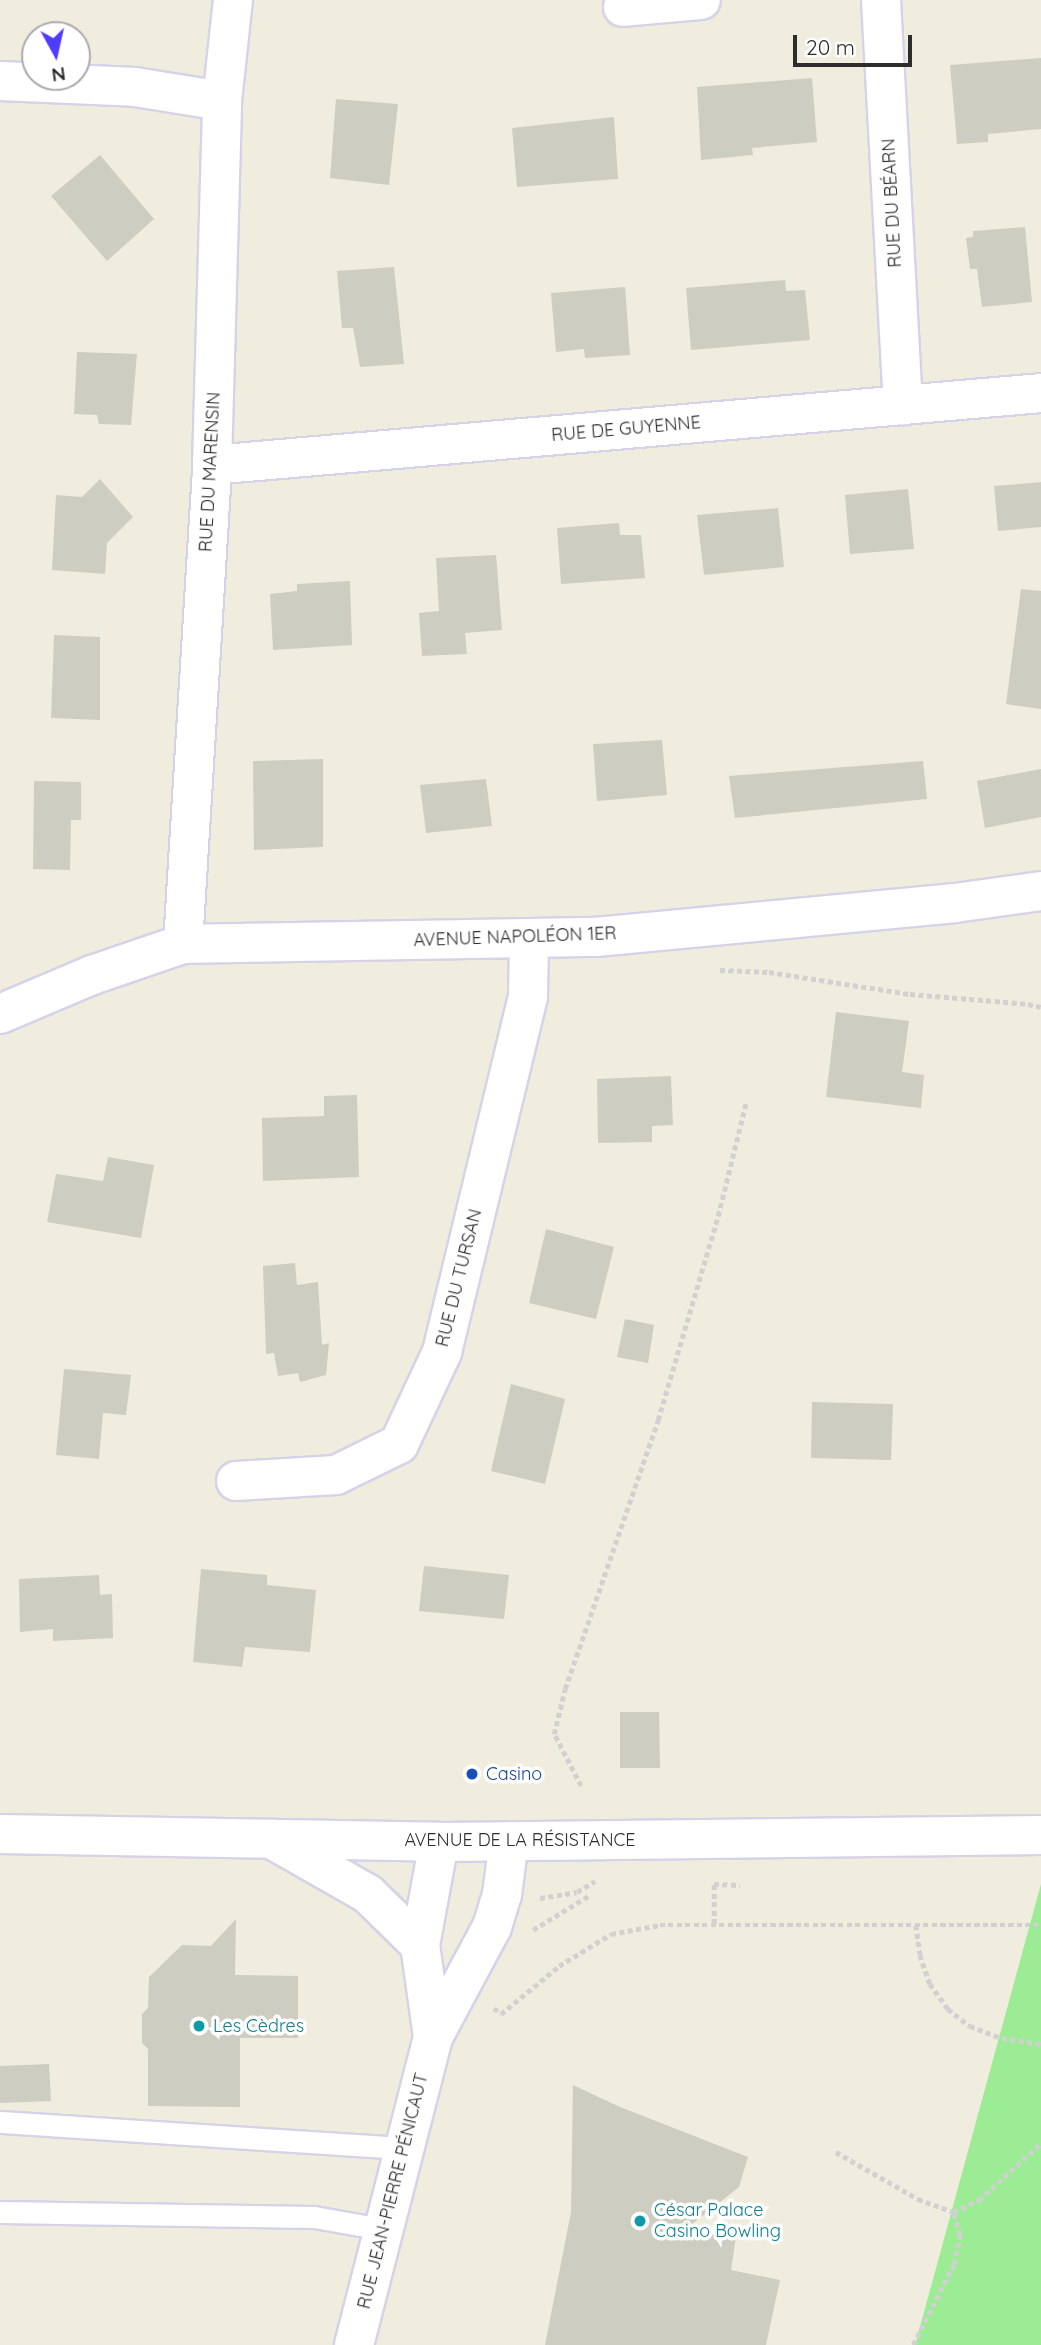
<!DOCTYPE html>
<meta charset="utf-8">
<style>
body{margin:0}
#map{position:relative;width:1041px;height:2345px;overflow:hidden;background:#f0edde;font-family:Quicksand,sans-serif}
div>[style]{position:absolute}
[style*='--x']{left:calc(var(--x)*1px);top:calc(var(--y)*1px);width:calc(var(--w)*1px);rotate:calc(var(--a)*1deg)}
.green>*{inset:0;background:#9bec95}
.building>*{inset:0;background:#cecdc1}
.path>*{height:4.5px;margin-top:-2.25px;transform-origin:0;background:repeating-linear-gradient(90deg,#d1d1d1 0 5px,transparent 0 8.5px)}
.roads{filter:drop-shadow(2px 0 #d5d3e7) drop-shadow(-2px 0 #d5d3e7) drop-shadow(0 2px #d5d3e7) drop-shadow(0 -2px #d5d3e7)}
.lane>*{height:21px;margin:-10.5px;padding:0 10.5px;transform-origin:10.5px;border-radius:10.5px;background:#fff}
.street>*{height:38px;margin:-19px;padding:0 19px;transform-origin:19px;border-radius:19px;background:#fff}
.secondary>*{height:38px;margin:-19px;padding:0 19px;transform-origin:19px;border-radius:19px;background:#fff}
.dots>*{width:19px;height:19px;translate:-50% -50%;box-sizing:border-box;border:4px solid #fff;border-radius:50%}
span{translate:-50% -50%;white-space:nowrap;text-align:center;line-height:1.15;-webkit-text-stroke:7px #fff;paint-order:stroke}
.street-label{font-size:18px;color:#2d2d2d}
.transit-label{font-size:18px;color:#164399}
.left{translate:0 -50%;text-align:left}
.culture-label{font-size:18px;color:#0d838f}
.north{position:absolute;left:21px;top:21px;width:70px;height:70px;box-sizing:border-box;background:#fff;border:2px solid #ababab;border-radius:50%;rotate:172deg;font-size:19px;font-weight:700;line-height:28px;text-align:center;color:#2d2d2d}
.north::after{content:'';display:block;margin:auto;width:24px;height:32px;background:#4e3cff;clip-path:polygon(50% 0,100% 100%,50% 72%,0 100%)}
.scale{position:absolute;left:793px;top:35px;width:119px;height:32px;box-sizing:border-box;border:4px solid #2d2d2d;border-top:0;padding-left:9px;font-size:21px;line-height:24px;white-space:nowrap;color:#2d2d2d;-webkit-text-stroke:5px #fff;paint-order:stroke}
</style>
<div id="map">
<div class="green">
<div style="clip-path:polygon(1041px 1884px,1041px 2345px,915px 2345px)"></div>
</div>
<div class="building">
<div style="clip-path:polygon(1041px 58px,1041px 129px,988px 134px,988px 142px,957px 144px,950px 65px)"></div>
<div style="clip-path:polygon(812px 78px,817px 142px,752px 148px,753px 155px,701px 160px,697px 87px)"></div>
<div style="clip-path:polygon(336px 99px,398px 104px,389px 185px,330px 178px)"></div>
<div style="clip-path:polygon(614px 117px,618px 179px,517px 187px,512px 128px)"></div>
<div style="clip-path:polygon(100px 155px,154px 219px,107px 261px,51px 196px)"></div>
<div style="clip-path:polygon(1025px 227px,1032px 302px,982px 307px,977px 269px,970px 269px,966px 238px,973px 237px,973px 231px)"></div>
<div style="clip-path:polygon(394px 267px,404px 364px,360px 367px,353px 328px,342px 328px,337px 271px)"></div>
<div style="clip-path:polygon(785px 280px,786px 291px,805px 290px,810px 340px,691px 350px,686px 288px)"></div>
<div style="clip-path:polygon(625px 287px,630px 355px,585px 358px,584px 349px,556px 352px,551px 293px)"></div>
<div style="clip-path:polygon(77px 352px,137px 354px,131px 425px,99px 424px,97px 415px,74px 414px)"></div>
<div style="clip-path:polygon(100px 479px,133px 517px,107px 543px,105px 574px,52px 570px,56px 495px,82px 497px)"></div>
<div style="clip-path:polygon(1041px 482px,1041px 527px,998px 531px,994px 486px)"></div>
<div style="clip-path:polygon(908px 489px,914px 549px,850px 554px,845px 495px)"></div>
<div style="clip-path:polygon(778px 508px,784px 567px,704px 575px,697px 515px)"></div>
<div style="clip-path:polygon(619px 523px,620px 535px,641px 535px,645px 578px,561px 584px,557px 528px)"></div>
<div style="clip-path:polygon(496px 555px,502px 630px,465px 633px,467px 654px,422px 656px,419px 613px,439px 611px,436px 558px)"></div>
<div style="clip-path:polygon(350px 581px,352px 645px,273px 650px,270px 594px,297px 591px,297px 584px)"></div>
<div style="clip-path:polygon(1021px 589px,1041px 591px,1041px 709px,1006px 704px)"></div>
<div style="clip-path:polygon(54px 635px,100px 637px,100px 720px,51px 718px)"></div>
<div style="clip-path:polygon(662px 740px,667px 795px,597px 801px,593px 744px)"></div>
<div style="clip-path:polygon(323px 759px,323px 847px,254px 850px,253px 761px)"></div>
<div style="clip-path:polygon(923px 761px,927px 799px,735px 818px,729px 776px)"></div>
<div style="clip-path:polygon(1041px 769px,1041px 817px,985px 828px,977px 781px)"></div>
<div style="clip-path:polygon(486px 779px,492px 826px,426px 833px,420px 785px)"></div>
<div style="clip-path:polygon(34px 781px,81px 782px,81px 820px,71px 820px,70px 870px,33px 869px)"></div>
<div style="clip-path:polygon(836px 1012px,909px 1021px,902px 1072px,924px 1075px,921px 1108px,826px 1097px)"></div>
<div style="clip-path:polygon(671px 1076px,673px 1125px,652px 1126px,652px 1142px,598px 1143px,597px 1079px)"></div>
<div style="clip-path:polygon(357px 1095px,359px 1177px,263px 1181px,262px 1118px,324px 1116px,324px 1096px)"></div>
<div style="clip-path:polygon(108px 1157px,154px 1165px,141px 1238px,47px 1222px,56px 1174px,103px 1181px)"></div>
<div style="clip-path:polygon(546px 1229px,614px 1247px,596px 1319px,529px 1303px)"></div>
<div style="clip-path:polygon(295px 1263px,297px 1285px,318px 1282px,322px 1345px,329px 1343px,326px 1375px,300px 1382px,298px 1373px,278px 1376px,274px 1353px,266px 1354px,263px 1266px)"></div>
<div style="clip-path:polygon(625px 1319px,654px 1325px,648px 1363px,617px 1357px)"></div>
<div style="clip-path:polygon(64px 1369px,131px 1375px,126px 1415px,103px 1413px,99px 1459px,56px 1455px)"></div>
<div style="clip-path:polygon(511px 1384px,565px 1399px,545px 1484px,491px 1471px)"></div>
<div style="clip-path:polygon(812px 1402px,893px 1404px,891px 1460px,811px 1458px)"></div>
<div style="clip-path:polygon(424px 1566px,509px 1575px,504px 1619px,419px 1611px)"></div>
<div style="clip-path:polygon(201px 1569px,267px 1575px,267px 1585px,316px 1590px,310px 1652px,245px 1647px,242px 1667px,193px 1662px)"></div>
<div style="clip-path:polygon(99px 1575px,100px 1595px,112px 1594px,113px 1638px,53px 1641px,53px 1629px,20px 1632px,19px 1579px)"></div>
<div style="clip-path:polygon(620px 1712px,659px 1712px,660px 1768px,620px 1768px)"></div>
<div style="clip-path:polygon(236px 1919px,235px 1975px,298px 1976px,298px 2038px,240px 2038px,240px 2107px,148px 2106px,148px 2049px,142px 2043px,142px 2014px,148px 2008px,149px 1977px,182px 1945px,211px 1946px)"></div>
<div style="clip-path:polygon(49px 2064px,51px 2101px,0 2103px,0 2066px)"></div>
<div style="clip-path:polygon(573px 2085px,620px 2107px,748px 2157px,739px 2187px,690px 2226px,736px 2237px,731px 2270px,780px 2280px,766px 2345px,545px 2345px,571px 2212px)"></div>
</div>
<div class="path">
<div style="--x:720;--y:970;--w:49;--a:2.3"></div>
<div style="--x:769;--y:972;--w:143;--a:8.9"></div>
<div style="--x:910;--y:994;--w:118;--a:4.8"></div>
<div style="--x:1028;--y:1004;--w:13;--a:13"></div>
<div style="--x:581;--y:1786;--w:59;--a:-117.4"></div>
<div style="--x:554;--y:1734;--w:46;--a:-76.3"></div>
<div style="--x:565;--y:1689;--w:285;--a:-70.9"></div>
<div style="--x:658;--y:1420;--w:213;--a:-73.6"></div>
<div style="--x:718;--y:1216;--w:116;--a:-76.1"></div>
<div style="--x:540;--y:1898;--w:37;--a:-9"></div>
<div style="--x:577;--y:1892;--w:21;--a:-31"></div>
<div style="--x:714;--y:1924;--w:40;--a:-90"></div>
<div style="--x:714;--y:1884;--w:26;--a:2"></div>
<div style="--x:916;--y:1925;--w:30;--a:82"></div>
<div style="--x:920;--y:1955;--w:31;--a:71"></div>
<div style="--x:930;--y:1984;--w:31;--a:54"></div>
<div style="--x:948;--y:2009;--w:28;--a:38"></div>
<div style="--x:970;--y:2026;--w:34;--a:21"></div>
<div style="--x:1002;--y:2038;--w:39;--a:9"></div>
<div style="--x:533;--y:1930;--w:67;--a:-31.6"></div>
<div style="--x:494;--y:2008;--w:9;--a:41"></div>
<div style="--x:501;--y:2014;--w:75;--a:-39.6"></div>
<div style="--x:559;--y:1966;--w:61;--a:-31.6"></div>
<div style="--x:611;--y:1934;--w:50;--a:-10.4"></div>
<div style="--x:660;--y:1925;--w:381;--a:0"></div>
<div style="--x:836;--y:2152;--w:95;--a:29.8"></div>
<div style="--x:918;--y:2199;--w:37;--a:20"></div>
<div style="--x:953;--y:2212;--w:29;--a:-25"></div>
<div style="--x:979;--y:2200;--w:84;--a:-42.6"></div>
<div style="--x:913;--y:2345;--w:91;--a:-63.2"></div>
<div style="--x:954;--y:2264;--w:30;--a:-78"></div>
<div style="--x:960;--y:2235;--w:24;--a:-107"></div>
</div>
<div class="roads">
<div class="lane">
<div style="--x:0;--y:2122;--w:404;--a:3.7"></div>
<div style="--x:0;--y:2212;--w:314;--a:0.9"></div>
<div style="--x:314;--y:2217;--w:69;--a:10"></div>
</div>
<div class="street">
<div style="--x:881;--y:0;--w:406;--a:86.9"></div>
<div style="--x:623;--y:7;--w:78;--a:-5.1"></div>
<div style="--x:0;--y:81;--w:135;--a:2.5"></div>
<div style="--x:135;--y:87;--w:88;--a:9.1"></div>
<div style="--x:212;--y:465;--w:832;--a:-4.96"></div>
<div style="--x:183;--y:944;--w:480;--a:-86.5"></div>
<div style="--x:212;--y:465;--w:364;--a:-88.4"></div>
<div style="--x:222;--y:101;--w:102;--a:-83.8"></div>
<div style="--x:0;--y:1014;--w:100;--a:-23"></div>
<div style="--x:92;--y:975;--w:96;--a:-18.8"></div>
<div style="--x:183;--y:944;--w:413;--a:-1"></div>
<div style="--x:596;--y:937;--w:361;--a:-5.4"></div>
<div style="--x:955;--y:903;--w:87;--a:-7.9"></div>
<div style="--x:236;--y:1481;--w:100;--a:-3.4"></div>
<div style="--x:336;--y:1475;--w:70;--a:-26.2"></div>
<div style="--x:399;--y:1444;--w:102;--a:-64.9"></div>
<div style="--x:442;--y:1352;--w:365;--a:-76.4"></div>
<div style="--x:528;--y:997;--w:58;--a:-89"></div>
</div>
<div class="secondary">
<div style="--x:0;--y:1834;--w:439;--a:1"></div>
<div style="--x:439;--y:1842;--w:602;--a:-0.67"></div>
<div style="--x:275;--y:1841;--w:107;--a:29.7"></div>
<div style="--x:368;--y:1894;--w:73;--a:44.4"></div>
<div style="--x:433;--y:2037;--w:93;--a:-98"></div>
<div style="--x:420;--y:1945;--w:105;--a:-79.5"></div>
<div style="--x:354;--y:2345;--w:318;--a:-75.6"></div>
<div style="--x:433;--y:2037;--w:125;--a:-61.8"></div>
<div style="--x:492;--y:1927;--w:34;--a:-73"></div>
<div style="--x:502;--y:1895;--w:54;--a:-82.6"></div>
</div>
</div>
<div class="dots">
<div style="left:472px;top:1774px;background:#1a4fb4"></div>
<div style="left:199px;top:2026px;background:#0f9aa8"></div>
<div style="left:640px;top:2221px;background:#0f9aa8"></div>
</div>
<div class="street-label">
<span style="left:892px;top:203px;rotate:-93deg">RUE DU BÉARN</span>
<span style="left:626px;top:429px;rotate:-5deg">RUE DE GUYENNE</span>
<span style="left:210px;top:472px;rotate:-87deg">RUE DU MARENSIN</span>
<span style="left:515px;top:937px;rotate:-2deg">AVENUE NAPOLÉON 1ER</span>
<span style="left:459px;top:1278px;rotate:-76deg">RUE DU TURSAN</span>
<span style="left:520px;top:1840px">AVENUE DE LA RÉSISTANCE</span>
<span style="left:393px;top:2191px;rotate:-76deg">RUE JEAN-PIERRE PÉNICAUT</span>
</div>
<div class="transit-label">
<span class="left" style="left:486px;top:1774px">Casino</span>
</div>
<div class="culture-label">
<span class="left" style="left:213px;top:2026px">Les Cèdres</span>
<span class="left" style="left:654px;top:2221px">César Palace<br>Casino Bowling</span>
</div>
<div class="north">N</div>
<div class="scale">20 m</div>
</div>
